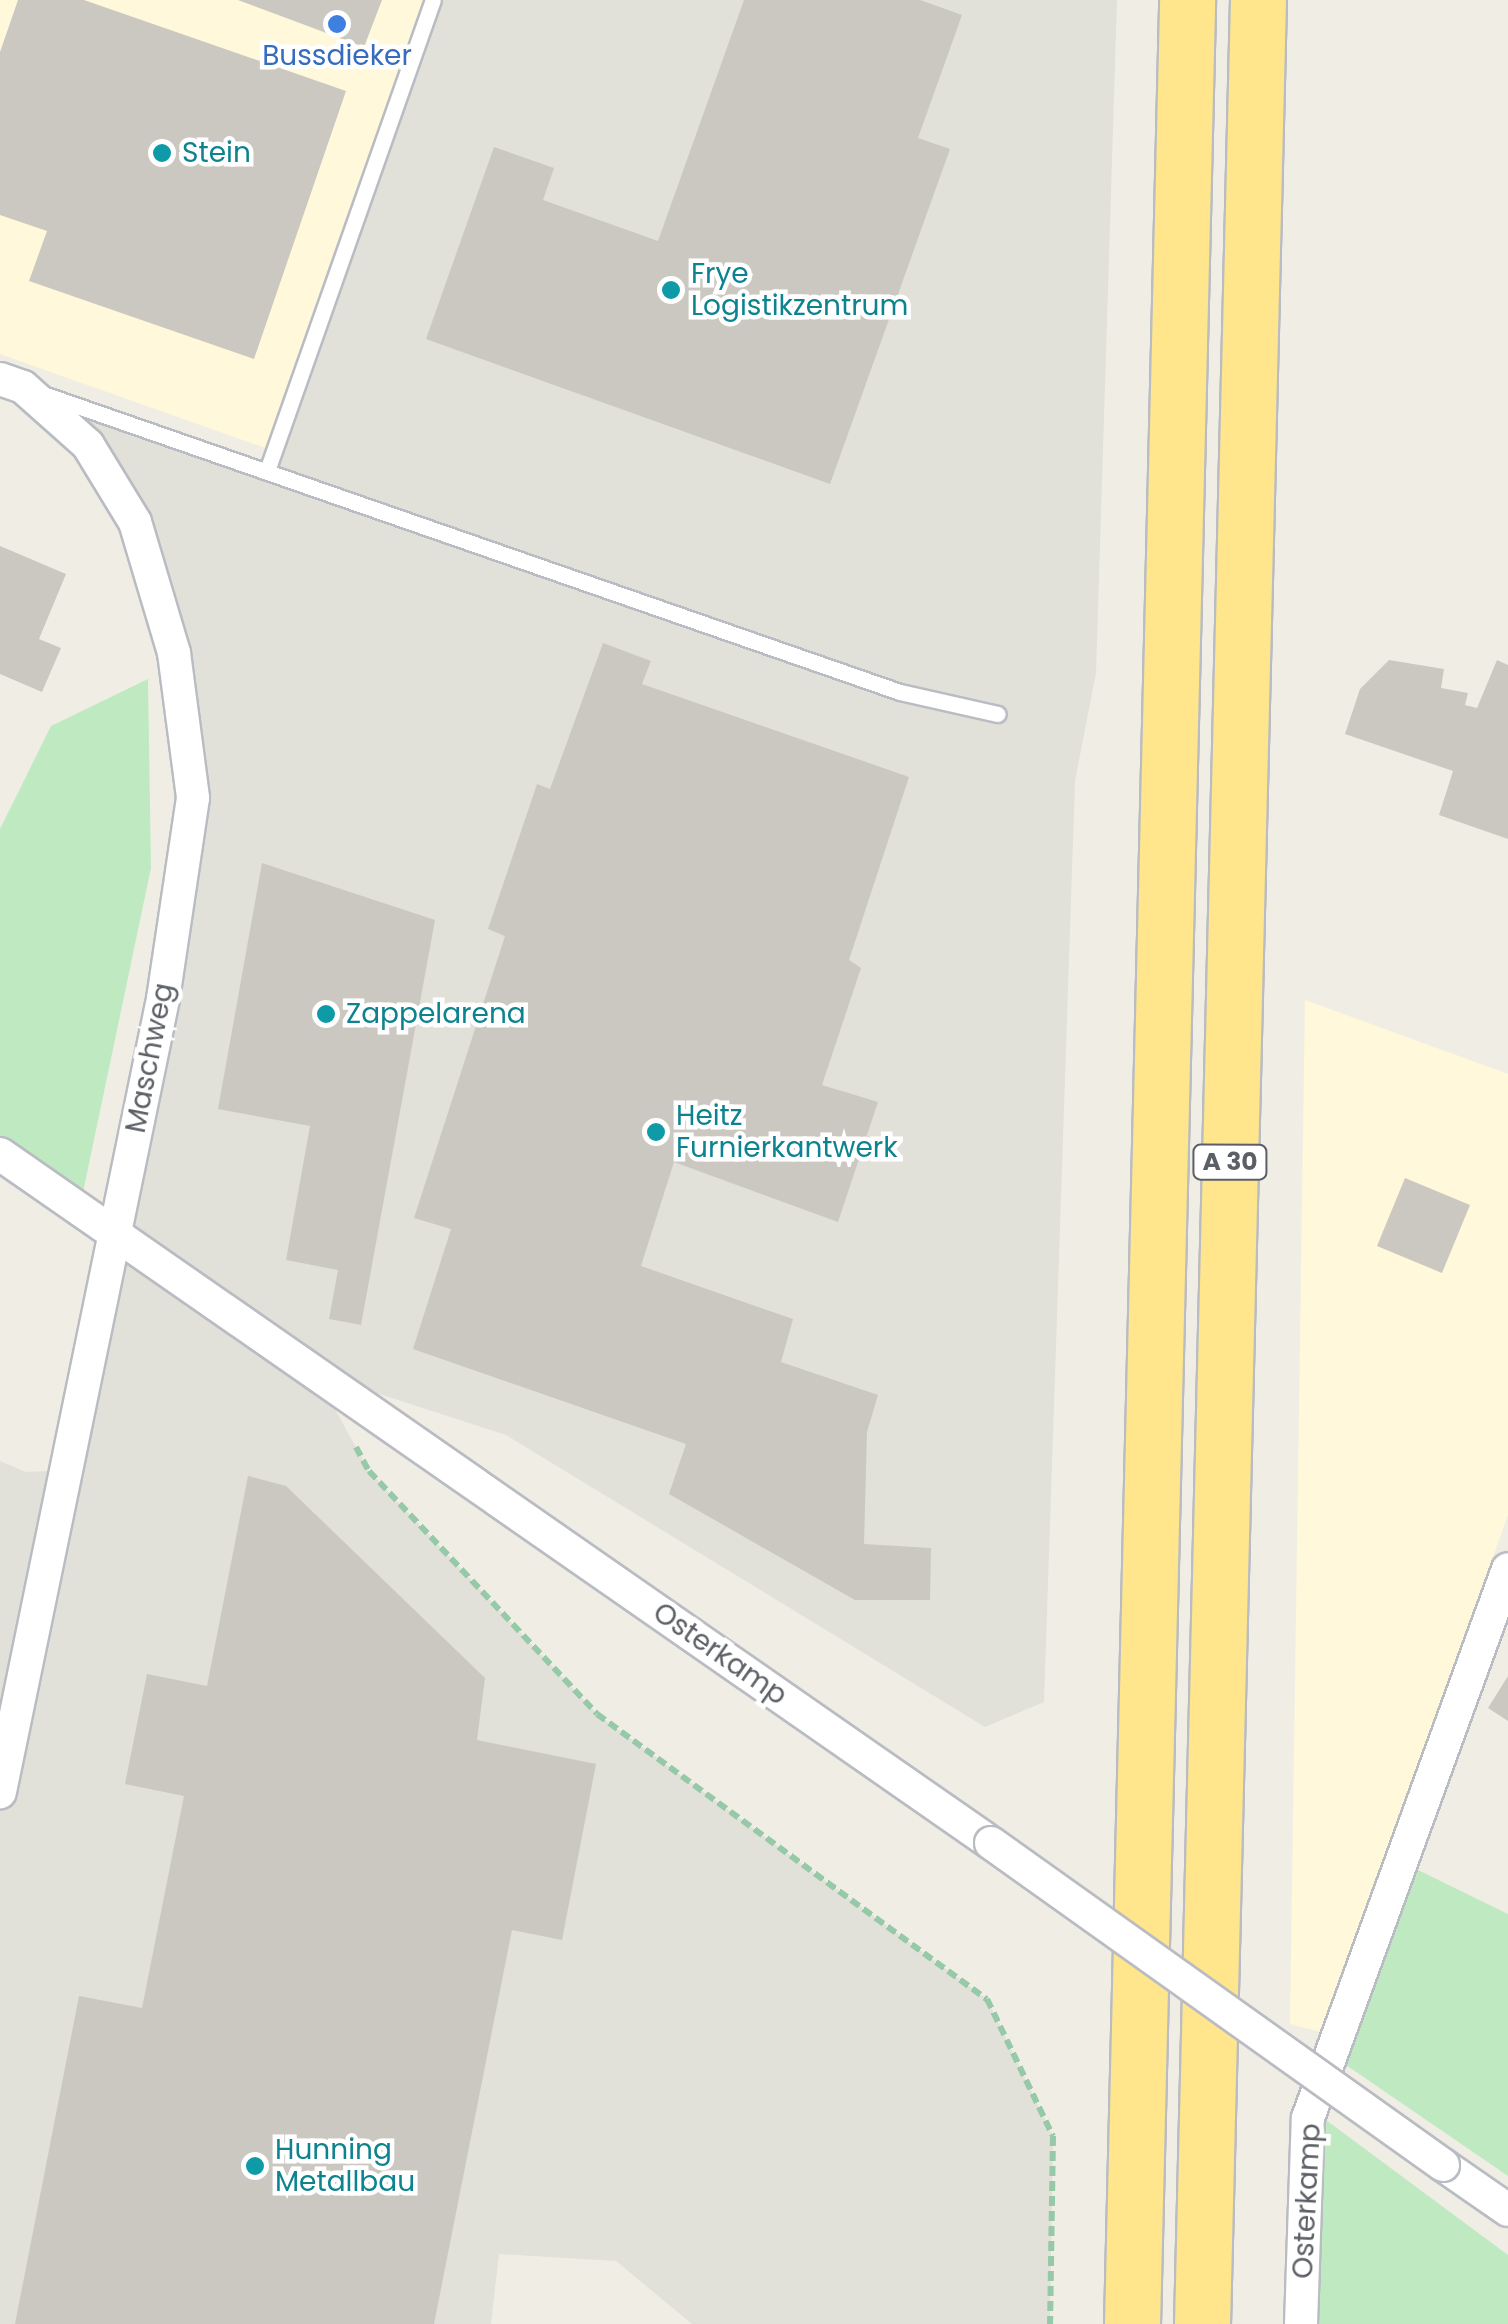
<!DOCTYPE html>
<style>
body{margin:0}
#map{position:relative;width:1508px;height:2324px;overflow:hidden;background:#f0eee4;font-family:Poppins,sans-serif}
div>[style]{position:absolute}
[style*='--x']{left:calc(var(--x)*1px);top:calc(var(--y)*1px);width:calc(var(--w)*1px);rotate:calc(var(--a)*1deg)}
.commercial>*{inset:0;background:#fff8db}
.industrial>*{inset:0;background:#e1e0d9}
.green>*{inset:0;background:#bfeac1}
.building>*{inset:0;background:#cbc8c1}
.path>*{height:6px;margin-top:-3px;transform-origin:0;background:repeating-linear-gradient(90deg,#96c9a7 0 10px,transparent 0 15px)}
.roads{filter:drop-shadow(2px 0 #b9bcc2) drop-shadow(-2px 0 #b9bcc2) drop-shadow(0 2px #b9bcc2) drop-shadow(0 -2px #b9bcc2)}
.service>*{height:15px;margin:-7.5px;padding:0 7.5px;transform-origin:7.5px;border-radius:7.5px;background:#fff}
.minor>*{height:32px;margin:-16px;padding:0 16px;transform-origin:16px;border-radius:16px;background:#fff}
.motorway>*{height:55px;margin:-27.5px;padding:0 27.5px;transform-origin:27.5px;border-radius:27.5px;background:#ffe68d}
.bridges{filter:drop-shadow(2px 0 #b9bcc2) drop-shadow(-2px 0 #b9bcc2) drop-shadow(0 2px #b9bcc2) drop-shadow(0 -2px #b9bcc2)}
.minor-bridge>*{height:32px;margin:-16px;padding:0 16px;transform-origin:16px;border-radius:16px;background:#fff}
.dots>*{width:28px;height:28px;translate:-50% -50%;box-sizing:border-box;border:5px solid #fff;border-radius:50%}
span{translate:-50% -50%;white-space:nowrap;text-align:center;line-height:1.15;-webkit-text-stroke:9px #fff;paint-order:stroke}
.shield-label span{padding:2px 8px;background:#fff;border:2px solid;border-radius:8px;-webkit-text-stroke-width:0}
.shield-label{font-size:25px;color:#5c6066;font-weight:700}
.shop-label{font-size:28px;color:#366cbe}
.culture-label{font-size:28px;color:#0d838f}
.left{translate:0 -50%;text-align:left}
.street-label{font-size:28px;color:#5c6066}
</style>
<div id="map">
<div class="commercial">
<div style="clip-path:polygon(0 0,432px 0,268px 449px,0 354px)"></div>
<div style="clip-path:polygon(1305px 1000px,1508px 1074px,1508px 1515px,1322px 2032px,1290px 2024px)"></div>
</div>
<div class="industrial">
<div style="clip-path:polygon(432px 0,1117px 0,1096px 673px,1075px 781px,1044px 1702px,985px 1727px,506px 1435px,315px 1373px,369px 1471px,597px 1714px,987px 1999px,1053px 2136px,1050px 2324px,692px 2324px,616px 2261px,499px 2254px,491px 2324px,0 2324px,0 1461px,26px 1472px,66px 1470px,193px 798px,135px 522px,23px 387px,268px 467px)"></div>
</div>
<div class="green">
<div style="clip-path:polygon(148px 679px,151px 868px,82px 1197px,0 1139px,0 829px,51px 726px)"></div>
<div style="clip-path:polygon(1418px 1870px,1508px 1914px,1508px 2176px,1343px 2063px)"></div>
<div style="clip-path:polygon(1326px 2120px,1508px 2255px,1508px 2324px,1318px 2324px)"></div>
</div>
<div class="building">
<div style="clip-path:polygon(18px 0,84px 0,346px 91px,254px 359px,29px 281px,47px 231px,0 215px,0 52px)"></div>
<div style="clip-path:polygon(238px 0,382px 0,364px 47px)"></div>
<div style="clip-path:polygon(744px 0,920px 0,962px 15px,918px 138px,950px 149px,830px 484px,426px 339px,494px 147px,554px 168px,543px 200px,658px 241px)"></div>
<div style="clip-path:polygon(0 546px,66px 574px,39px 639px,61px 648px,42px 692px,0 674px)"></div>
<div style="clip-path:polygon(603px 643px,651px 661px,642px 684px,909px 777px,849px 960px,861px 968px,822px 1085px,878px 1102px,838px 1222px,674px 1162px,641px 1266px,793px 1319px,781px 1362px,878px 1395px,867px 1432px,864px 1544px,931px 1548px,930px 1600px,855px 1600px,669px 1494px,686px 1444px,413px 1349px,451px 1229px,414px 1218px,505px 936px,488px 929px,537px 784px,550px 789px)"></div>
<div style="clip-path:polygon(1389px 660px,1444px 669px,1441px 688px,1468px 693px,1465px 705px,1477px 708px,1497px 660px,1508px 665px,1508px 839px,1439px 815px,1453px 771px,1345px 734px,1360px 689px)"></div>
<div style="clip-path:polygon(262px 863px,435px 920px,361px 1325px,329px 1319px,338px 1270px,286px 1260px,310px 1126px,218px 1109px)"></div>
<div style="clip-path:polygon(1405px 1178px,1470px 1205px,1442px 1273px,1377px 1246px)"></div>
<div style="clip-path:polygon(248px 1476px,286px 1486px,485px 1678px,477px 1740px,596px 1764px,562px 1940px,512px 1930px,434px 2324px,15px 2324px,79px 1996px,142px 2008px,184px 1796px,125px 1784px,147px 1674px,207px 1686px)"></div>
<div style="clip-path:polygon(1508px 1676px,1508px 1721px,1488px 1708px)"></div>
</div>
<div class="path">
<div style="--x:356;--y:1447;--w:27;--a:62"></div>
<div style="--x:369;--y:1471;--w:333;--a:46.8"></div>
<div style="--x:597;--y:1714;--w:483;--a:36.2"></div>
<div style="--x:987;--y:1999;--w:152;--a:64.3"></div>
<div style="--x:1053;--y:2136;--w:188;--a:90.9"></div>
</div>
<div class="roads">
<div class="service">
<div style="--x:46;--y:395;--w:904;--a:19.18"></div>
<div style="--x:900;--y:692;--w:100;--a:12.7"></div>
<div style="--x:268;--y:468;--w:496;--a:-70.6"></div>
</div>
<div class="minor">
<div style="--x:0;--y:379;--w:24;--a:19"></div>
<div style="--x:23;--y:387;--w:87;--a:41.7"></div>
<div style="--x:88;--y:445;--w:90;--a:58.6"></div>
<div style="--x:135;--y:522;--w:137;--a:73.4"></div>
<div style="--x:174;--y:653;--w:146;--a:82.5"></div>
<div style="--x:193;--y:798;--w:203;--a:98.5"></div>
<div style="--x:163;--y:999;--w:810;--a:101.62"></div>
<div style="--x:0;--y:1154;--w:1207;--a:34.81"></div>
<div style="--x:1443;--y:2165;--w:79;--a:34.7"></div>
<div style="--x:1301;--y:2324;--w:206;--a:-88.1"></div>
<div style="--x:1308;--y:2118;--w:584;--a:-69.98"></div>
</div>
<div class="motorway">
<div style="--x:1132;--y:2324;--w:2325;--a:-88.64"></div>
<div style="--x:1202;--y:2324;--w:2325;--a:-88.62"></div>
</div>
</div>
<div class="bridges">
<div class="minor-bridge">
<div style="--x:991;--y:1843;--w:555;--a:35.47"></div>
</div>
</div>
<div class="dots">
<div style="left:337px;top:24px;background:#3f7fe0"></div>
<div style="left:162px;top:153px;background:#0f9aa8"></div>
<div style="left:671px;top:290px;background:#0f9aa8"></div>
<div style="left:326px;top:1014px;background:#0f9aa8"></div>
<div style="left:656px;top:1132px;background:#0f9aa8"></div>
<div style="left:255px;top:2166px;background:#0f9aa8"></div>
</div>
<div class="shield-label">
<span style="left:1230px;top:1162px">A 30</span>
</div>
<div class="shop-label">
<span style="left:337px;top:56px">Bussdieker</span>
</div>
<div class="culture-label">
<span class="left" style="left:182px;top:153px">Stein</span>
<span class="left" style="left:691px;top:290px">Frye<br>Logistikzentrum</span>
<span class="left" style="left:346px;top:1014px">Zappelarena</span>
<span class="left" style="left:676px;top:1132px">Heitz<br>Furnierkantwerk</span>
<span class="left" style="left:275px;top:2166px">Hunning<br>Metallbau</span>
</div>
<div class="street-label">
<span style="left:150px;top:1058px;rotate:-79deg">Maschweg</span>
<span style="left:720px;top:1654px;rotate:35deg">Osterkamp</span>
<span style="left:1307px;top:2201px;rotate:-87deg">Osterkamp</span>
</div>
</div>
